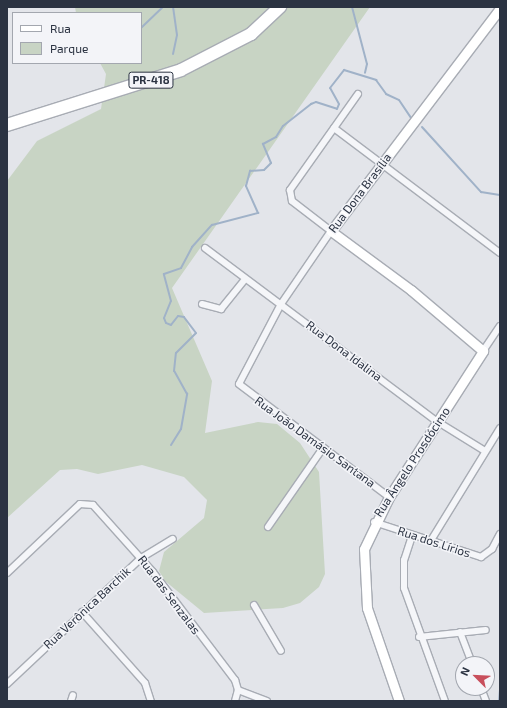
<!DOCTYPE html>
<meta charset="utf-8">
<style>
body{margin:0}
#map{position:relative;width:507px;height:708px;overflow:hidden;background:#e3e5ea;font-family:"Exo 2",sans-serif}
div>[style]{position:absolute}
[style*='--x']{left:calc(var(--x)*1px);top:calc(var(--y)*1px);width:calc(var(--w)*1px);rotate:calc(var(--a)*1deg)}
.green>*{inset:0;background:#c8d4c4}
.stream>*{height:2px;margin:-1px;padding:0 1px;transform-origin:1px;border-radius:1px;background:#a0b2c8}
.roads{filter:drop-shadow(1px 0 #a8acb4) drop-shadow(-1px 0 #a8acb4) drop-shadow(0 1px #a8acb4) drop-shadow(0 -1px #a8acb4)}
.street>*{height:6px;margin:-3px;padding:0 3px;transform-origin:3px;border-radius:3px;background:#f5f6f9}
.secondary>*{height:9px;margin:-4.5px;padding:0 4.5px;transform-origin:4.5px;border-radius:4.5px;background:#fff}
.highway>*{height:12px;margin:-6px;padding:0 6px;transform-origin:6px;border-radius:6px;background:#fff}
span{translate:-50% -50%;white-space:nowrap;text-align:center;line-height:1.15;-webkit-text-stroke:3px #f3f4f8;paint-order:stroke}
.shield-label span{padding:1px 3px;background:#f3f4f8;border:1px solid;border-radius:3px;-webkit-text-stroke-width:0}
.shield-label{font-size:11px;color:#2b3342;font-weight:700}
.street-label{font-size:12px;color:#2b3342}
.frame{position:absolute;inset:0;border:8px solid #2b3342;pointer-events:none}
.legend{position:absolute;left:12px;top:12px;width:130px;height:52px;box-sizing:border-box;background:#f3f4f8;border:1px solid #a3a7af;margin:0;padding:5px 7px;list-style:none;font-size:12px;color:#2b3342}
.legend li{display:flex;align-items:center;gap:8px;height:20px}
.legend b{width:20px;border:1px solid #a3a7af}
.north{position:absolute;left:455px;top:656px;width:40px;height:40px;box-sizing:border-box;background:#f3f4f8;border:1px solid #a3a7af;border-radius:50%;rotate:294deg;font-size:11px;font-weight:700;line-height:16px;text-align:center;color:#2b3342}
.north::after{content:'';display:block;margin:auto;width:14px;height:18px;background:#c84f5c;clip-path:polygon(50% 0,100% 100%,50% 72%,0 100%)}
</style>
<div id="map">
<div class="green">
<div style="clip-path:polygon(75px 7px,370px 7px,172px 288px,212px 381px,205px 433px,258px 422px,277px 424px,300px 443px,319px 472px,325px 574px,319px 587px,300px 603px,283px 608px,204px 613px,165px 581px,159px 571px,164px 552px,204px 518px,207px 500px,184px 477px,142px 465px,98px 474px,77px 469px,60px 470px,7px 518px,7px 181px,37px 141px,101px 109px,106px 74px,100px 63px,141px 63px,141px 13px,76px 13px)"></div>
</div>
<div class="stream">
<div style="--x:352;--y:7;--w:59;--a:75.3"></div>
<div style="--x:367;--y:64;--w:9;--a:103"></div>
<div style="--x:141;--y:28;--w:30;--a:-44"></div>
<div style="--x:173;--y:54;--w:19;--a:-78"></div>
<div style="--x:177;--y:35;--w:28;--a:-98"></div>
<div style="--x:422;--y:127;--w:88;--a:47.8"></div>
<div style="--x:481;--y:192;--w:19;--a:9"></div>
<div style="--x:171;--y:445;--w:19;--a:-58"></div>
<div style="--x:181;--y:429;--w:36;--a:-80"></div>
<div style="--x:187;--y:394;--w:26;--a:-119"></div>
<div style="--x:174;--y:371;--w:18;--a:-84"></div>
<div style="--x:176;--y:353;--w:28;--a:-45"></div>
<div style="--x:196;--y:333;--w:20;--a:-127"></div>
<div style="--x:184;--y:317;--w:6;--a:-171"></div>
<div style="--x:178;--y:316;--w:11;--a:128"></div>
<div style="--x:171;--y:325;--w:5;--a:-158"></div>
<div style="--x:166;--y:323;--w:5;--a:-112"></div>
<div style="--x:164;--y:318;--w:18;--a:-68"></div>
<div style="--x:171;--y:301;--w:28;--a:-105"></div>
<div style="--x:164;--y:274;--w:18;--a:-19"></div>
<div style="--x:181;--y:268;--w:24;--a:-62"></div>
<div style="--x:192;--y:247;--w:30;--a:-48"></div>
<div style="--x:212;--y:225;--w:48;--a:-14.6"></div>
<div style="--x:258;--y:213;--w:30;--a:-114"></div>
<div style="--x:246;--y:186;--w:16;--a:-75"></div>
<div style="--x:250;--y:171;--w:14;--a:-4"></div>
<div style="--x:264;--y:170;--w:10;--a:-45"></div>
<div style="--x:271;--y:163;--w:21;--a:-113"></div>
<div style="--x:263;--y:144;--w:15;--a:-28"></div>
<div style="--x:276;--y:137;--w:13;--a:-58"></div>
<div style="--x:283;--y:126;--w:36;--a:-38"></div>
<div style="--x:311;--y:104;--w:5;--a:-22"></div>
<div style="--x:316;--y:102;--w:22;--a:18"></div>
<div style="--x:337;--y:109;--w:5;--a:-68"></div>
<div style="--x:339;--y:104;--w:18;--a:-119"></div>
<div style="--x:330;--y:88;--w:23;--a:-52"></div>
<div style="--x:344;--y:70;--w:34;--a:17"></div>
<div style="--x:376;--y:80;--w:17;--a:54"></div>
<div style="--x:386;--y:94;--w:14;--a:25"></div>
<div style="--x:399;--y:100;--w:23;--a:56"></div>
<div style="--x:499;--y:701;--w:12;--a:-85"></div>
</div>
<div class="roads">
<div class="street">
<div style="--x:358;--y:94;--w:118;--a:125.3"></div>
<div style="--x:290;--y:190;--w:11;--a:80"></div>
<div style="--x:292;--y:201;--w:49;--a:37.6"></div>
<div style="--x:331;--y:231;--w:88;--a:124.4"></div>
<div style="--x:281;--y:304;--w:90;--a:117.7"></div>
<div style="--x:239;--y:384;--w:188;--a:37"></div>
<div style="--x:334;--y:128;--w:208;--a:37"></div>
<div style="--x:205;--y:248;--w:291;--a:36.8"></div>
<div style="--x:438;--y:422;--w:55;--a:31.7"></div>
<div style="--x:202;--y:304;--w:20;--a:15"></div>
<div style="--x:221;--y:309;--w:38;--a:-51"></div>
<div style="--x:483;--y:351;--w:30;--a:-56"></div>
<div style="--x:374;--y:522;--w:113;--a:18.1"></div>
<div style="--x:481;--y:557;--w:14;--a:-36"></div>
<div style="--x:492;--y:549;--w:17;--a:-62"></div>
<div style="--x:268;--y:527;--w:96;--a:-55.2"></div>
<div style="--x:412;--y:536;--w:25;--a:108"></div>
<div style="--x:404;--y:560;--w:28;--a:90"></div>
<div style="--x:404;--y:588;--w:120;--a:70.1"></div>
<div style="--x:430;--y:542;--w:134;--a:-58.4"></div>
<div style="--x:7;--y:573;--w:100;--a:-43.4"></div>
<div style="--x:80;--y:504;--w:13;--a:4"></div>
<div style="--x:93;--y:505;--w:90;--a:48.2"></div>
<div style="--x:153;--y:572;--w:136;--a:52.8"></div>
<div style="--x:235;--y:680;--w:10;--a:73"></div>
<div style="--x:254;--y:605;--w:53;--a:59.6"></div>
<div style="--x:82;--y:612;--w:95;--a:48.4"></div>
<div style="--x:145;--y:683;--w:19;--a:72"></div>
<div style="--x:460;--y:632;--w:34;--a:69"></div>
<div style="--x:419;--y:637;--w:67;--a:-6"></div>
<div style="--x:7;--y:684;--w:184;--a:-43.2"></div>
<div style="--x:141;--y:558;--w:37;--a:-31"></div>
<div style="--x:481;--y:688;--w:14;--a:69"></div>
<div style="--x:238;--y:690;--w:31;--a:21"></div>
<div style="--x:71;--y:701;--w:6;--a:-72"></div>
<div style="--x:235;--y:701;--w:11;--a:-75"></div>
</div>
<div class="secondary">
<div style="--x:399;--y:701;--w:98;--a:-109"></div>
<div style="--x:367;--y:608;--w:59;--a:-92.9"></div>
<div style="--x:364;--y:549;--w:58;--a:-64.3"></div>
<div style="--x:389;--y:497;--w:174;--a:-57.2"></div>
<div style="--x:483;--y:351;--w:94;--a:-139.7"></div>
<div style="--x:411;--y:290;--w:99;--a:-143.6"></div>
<div style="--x:331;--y:231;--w:280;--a:-52.8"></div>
</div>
<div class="highway">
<div style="--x:7;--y:125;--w:182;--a:-17.5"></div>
<div style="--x:181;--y:70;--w:79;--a:-27.2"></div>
<div style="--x:251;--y:34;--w:40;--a:-43"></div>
</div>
</div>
<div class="shield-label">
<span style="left:151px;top:80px">PR-418</span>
</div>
<div class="street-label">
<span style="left:360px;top:193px;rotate:-53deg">Rua Dona Brasília</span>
<span style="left:344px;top:351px;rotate:37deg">Rua Dona Idalina</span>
<span style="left:315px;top:442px;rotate:36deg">Rua João Damásio Santana</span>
<span style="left:412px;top:462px;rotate:-57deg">Rua Ângelo Prosdócimo</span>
<span style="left:434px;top:542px;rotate:18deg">Rua dos Lírios</span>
<span style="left:169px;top:595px;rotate:53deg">Rua das Senzalas</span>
<span style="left:87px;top:608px;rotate:-43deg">Rua Verônica Barchik</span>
</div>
<div class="frame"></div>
<ul class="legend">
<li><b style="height:5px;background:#fff"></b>Rua</li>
<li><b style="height:11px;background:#c8d4c4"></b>Parque</li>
</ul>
<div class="north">N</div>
</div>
